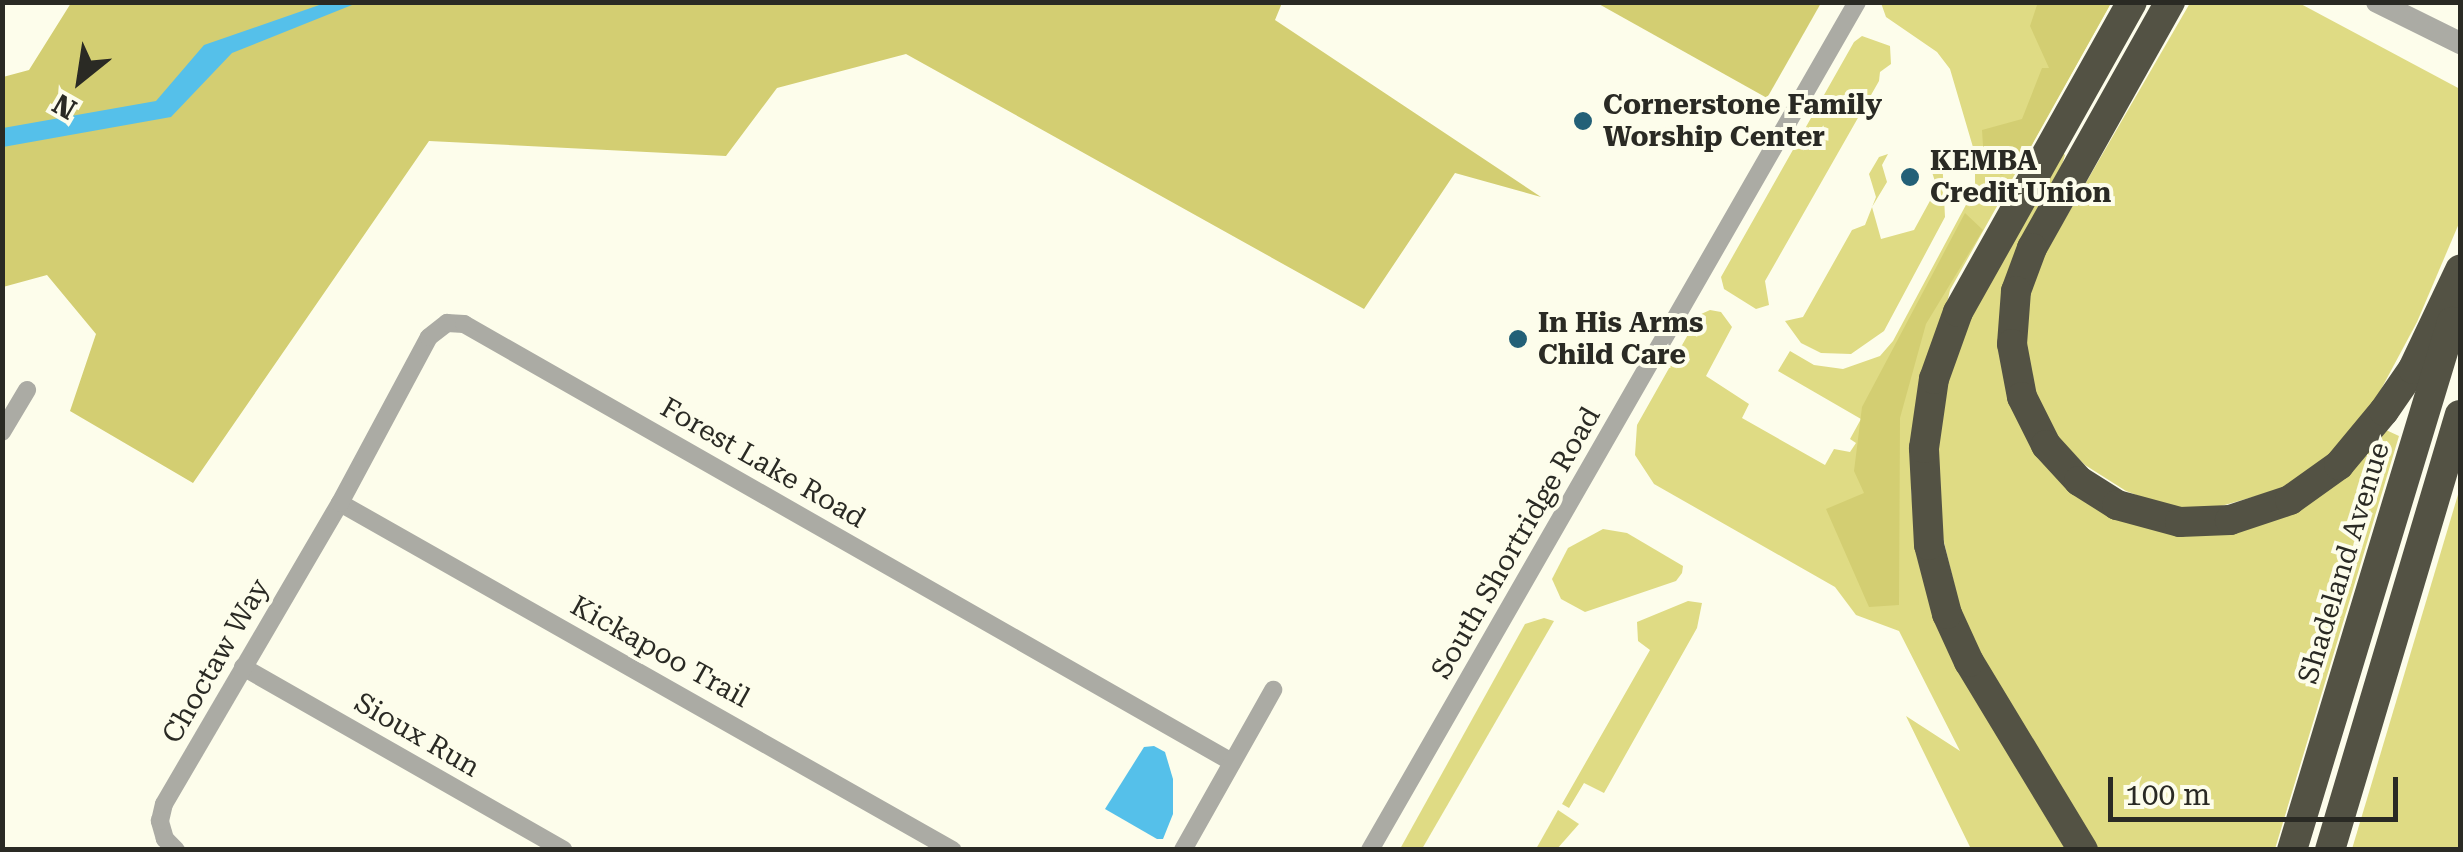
<!DOCTYPE html>
<style>
body{margin:0}
#map{position:relative;width:2463px;height:852px;overflow:hidden;background:#fdfdeb;font-family:"Roboto Serif",serif}
div>[style]{position:absolute}
[style*='--x']{left:calc(var(--x)*1px);top:calc(var(--y)*1px);width:calc(var(--w)*1px);rotate:calc(var(--a)*1deg)}
.green>*{inset:0;background:#dfdb84}
.forest>*{inset:0;background:#d3ce72}
.water>*{inset:0;background:#55c0ea}
.minor>*{height:18px;margin:-9px;padding:0 9px;transform-origin:9px;border-radius:9px;background:#ababa4}
.tertiary>*{height:22px;margin:-11px;padding:0 11px;transform-origin:11px;border-radius:11px;background:#ababa4}
.motorway>*{height:30px;margin:-15px;padding:0 15px;transform-origin:15px;border-radius:15px;background:#535244}
.dots>*{width:28px;height:28px;translate:-50% -50%;box-sizing:border-box;border:5px solid #fdfdeb;border-radius:50%}
span{translate:-50% -50%;white-space:nowrap;text-align:center;line-height:1.15;-webkit-text-stroke:8px #fdfdeb;paint-order:stroke}
.poi-label{font-size:28px;color:#2a2a24;font-weight:700}
.left{translate:0 -50%;text-align:left}
.street-label{font-size:28px;color:#2a2a24}
.frame{position:absolute;inset:0;border:5px solid #2a2a24;pointer-events:none}
.north{position:absolute;left:30px;top:30px;width:100px;height:100px;-webkit-text-stroke:8px #fdfdeb;paint-order:stroke;rotate:210deg;font-size:28px;font-weight:700;line-height:40px;text-align:center;color:#2a2a24}
.north::after{content:'';display:block;margin:auto;width:35px;height:45px;background:#2a2a24;clip-path:polygon(50% 0,100% 100%,50% 72%,0 100%)}
.scale{position:absolute;left:2108px;top:777px;width:290px;height:45px;box-sizing:border-box;border:5px solid #2a2a24;border-top:0;padding-left:12px;font-size:30px;line-height:35px;white-space:nowrap;color:#2a2a24;-webkit-text-stroke:8px #fdfdeb;paint-order:stroke}
</style>
<div id="map">
<div class="green">
<div style="clip-path:polygon(1881px 3px,2111px 3px,1950px 290px,1913px 451px,1911px 489px,1917px 551px,2070px 849px,1971px 849px,1906px 716px,1960px 751px,1899px 631px,1856px 615px,1835px 587px,1654px 484px,1635px 455px,1637px 425px,1699px 315px,1710px 310px,1721px 312px,1732px 327px,1706px 376px,1749px 404px,1742px 418px,1825px 465px,1834px 449px,1850px 452px,1856px 443px,1850px 439px,1861px 419px,1778px 371px,1790px 351px,1814px 365px,1843px 369px,1880px 356px,1893px 341px,1975px 188px,1975px 154px,1950px 69px,1937px 52px,1886px 17px)"></div>
<div style="clip-path:polygon(2190px 3px,2299px 3px,2460px 89px,2460px 221px,2417px 322px,2371px 408px,2322px 463px,2285px 488px,2214px 508px,2181px 508px,2152px 501px,2126px 491px,2085px 465px,2055px 435px,2035px 401px,2021px 317px,2037px 267px)"></div>
<div style="clip-path:polygon(1862px 36px,1890px 46px,1891px 64px,1880px 72px,1879px 81px,1765px 281px,1769px 305px,1756px 309px,1724px 289px,1721px 277px,1854px 42px)"></div>
<div style="clip-path:polygon(2062px 152px,2065px 155px,2061px 168px,2010px 276px,2042px 458px,2225px 535px,2386px 430px,2399px 436px,2275px 849px,2092px 849px,1970px 649px,1932px 493px,1940px 399px,1973px 308px)"></div>
<div style="clip-path:polygon(1888px 154px,1882px 165px,1887px 182px,1872px 207px,1881px 239px,1914px 230px,1937px 188px,1932px 172px,1942px 156px,1945px 217px,1884px 331px,1851px 354px,1821px 353px,1801px 343px,1785px 321px,1803px 317px,1852px 230px,1865px 225px,1876px 197px,1869px 174px,1879px 157px)"></div>
<div style="clip-path:polygon(2460px 488px,2460px 849px,2352px 849px)"></div>
<div style="clip-path:polygon(1603px 529px,1627px 533px,1683px 566px,1682px 573px,1676px 581px,1585px 612px,1561px 599px,1552px 579px,1568px 548px)"></div>
<div style="clip-path:polygon(1688px 601px,1702px 603px,1697px 628px,1604px 793px,1584px 783px,1569px 808px,1562px 804px,1650px 650px,1638px 641px,1637px 622px)"></div>
<div style="clip-path:polygon(1544px 618px,1554px 621px,1422px 849px,1400px 849px,1525px 624px)"></div>
<div style="clip-path:polygon(1558px 810px,1579px 824px,1557px 849px,1536px 849px)"></div>
</div>
<div class="forest">
<div style="clip-path:polygon(2038px 2px,2111px 3px,2018px 170px,2001px 175px,1984px 161px,1982px 130px,2022px 119px,2042px 68px,2049px 68px,2030px 26px)"></div>
<div style="clip-path:polygon(71px 3px,1282px 3px,1275px 20px,1541px 197px,1455px 173px,1364px 309px,906px 54px,777px 88px,726px 156px,429px 141px,193px 483px,70px 411px,96px 334px,47px 275px,3px 287px,3px 77px,29px 70px)"></div>
<div style="clip-path:polygon(1597px 3px,1821px 3px,1767px 98px)"></div>
<div style="clip-path:polygon(1965px 213px,1983px 230px,1926px 324px,1900px 418px,1899px 605px,1869px 607px,1826px 509px,1864px 493px,1854px 471px,1862px 407px)"></div>
</div>
<div class="water">
<div style="clip-path:polygon(325px 3px,357px 3px,232px 53px,171px 117px,3px 147px,3px 128px,156px 101px,204px 45px)"></div>
<div style="clip-path:polygon(1154px 746px,1165px 752px,1173px 779px,1173px 814px,1163px 839px,1157px 839px,1105px 809px,1144px 747px)"></div>
</div>
<div class="minor">
<div style="--x:2;--y:432;--w:49;--a:-59.2"></div>
<div style="--x:340;--y:503;--w:704;--a:29.55"></div>
<div style="--x:243;--y:667;--w:369;--a:29.7"></div>
<div style="--x:176;--y:850;--w:16;--a:-135"></div>
<div style="--x:165;--y:839;--w:19;--a:-106"></div>
<div style="--x:160;--y:821;--w:17;--a:-77"></div>
<div style="--x:164;--y:804;--w:349;--a:-59.7"></div>
<div style="--x:340;--y:503;--w:188;--a:-61.8"></div>
<div style="--x:429;--y:337;--w:23;--a:-38"></div>
<div style="--x:447;--y:323;--w:17;--a:3"></div>
<div style="--x:464;--y:324;--w:884;--a:29.7"></div>
<div style="--x:1183;--y:850;--w:184;--a:-60.6"></div>
<div style="--x:1370;--y:850;--w:978;--a:-60.13"></div>
</div>
<div class="tertiary">
<div style="--x:2377;--y:2;--w:93;--a:26.3"></div>
</div>
<div class="motorway">
<div style="--x:2170;--y:2;--w:282;--a:119.3"></div>
<div style="--x:2032;--y:248;--w:46;--a:110.4"></div>
<div style="--x:2016;--y:291;--w:53;--a:94.3"></div>
<div style="--x:2012;--y:344;--w:54;--a:79.3"></div>
<div style="--x:2022;--y:397;--w:54;--a:63.4"></div>
<div style="--x:2046;--y:445;--w:49;--a:47.5"></div>
<div style="--x:2079;--y:481;--w:45;--a:32.3"></div>
<div style="--x:2117;--y:505;--w:65;--a:15.1"></div>
<div style="--x:2180;--y:522;--w:50;--a:-2.3"></div>
<div style="--x:2230;--y:520;--w:63;--a:-18.4"></div>
<div style="--x:2290;--y:500;--w:60;--a:-35.5"></div>
<div style="--x:2339;--y:465;--w:70;--a:-50.2"></div>
<div style="--x:2384;--y:411;--w:51;--a:-55.4"></div>
<div style="--x:2413;--y:369;--w:110;--a:-64.6"></div>
<div style="--x:2083;--y:850;--w:220;--a:-121.2"></div>
<div style="--x:1969;--y:662;--w:53;--a:-114.6"></div>
<div style="--x:1947;--y:614;--w:71;--a:-104.6"></div>
<div style="--x:1929;--y:545;--w:97;--a:-93"></div>
<div style="--x:1924;--y:448;--w:70;--a:-81.8"></div>
<div style="--x:1934;--y:379;--w:71;--a:-70.3"></div>
<div style="--x:1958;--y:312;--w:355;--a:-60.7"></div>
<div style="--x:2292;--y:850;--w:552;--a:-73.14"></div>
<div style="--x:2330;--y:850;--w:454;--a:-73.4"></div>
</div>
<div class="dots">
<div style="left:1583px;top:121px;background:#236077"></div>
<div style="left:1910px;top:177px;background:#236077"></div>
<div style="left:1518px;top:339px;background:#236077"></div>
</div>
<div class="poi-label">
<span class="left" style="left:1603px;top:121px">Cornerstone Family<br>Worship Center</span>
<span class="left" style="left:1930px;top:177px">KEMBA<br>Credit Union</span>
<span class="left" style="left:1538px;top:339px">In His Arms<br>Child Care</span>
</div>
<div class="street-label">
<span style="left:763px;top:463px;rotate:30deg">Forest Lake Road</span>
<span style="left:1516px;top:543px;rotate:-60deg">South Shortridge Road</span>
<span style="left:2344px;top:563px;rotate:-73deg">Shadeland Avenue</span>
<span style="left:660px;top:652px;rotate:29deg">Kickapoo Trail</span>
<span style="left:216px;top:661px;rotate:-60deg">Choctaw Way</span>
<span style="left:417px;top:735px;rotate:30deg">Sioux Run</span>
</div>
<div class="frame"></div>
<div class="north">N</div>
<div class="scale">100 m</div>
</div>
